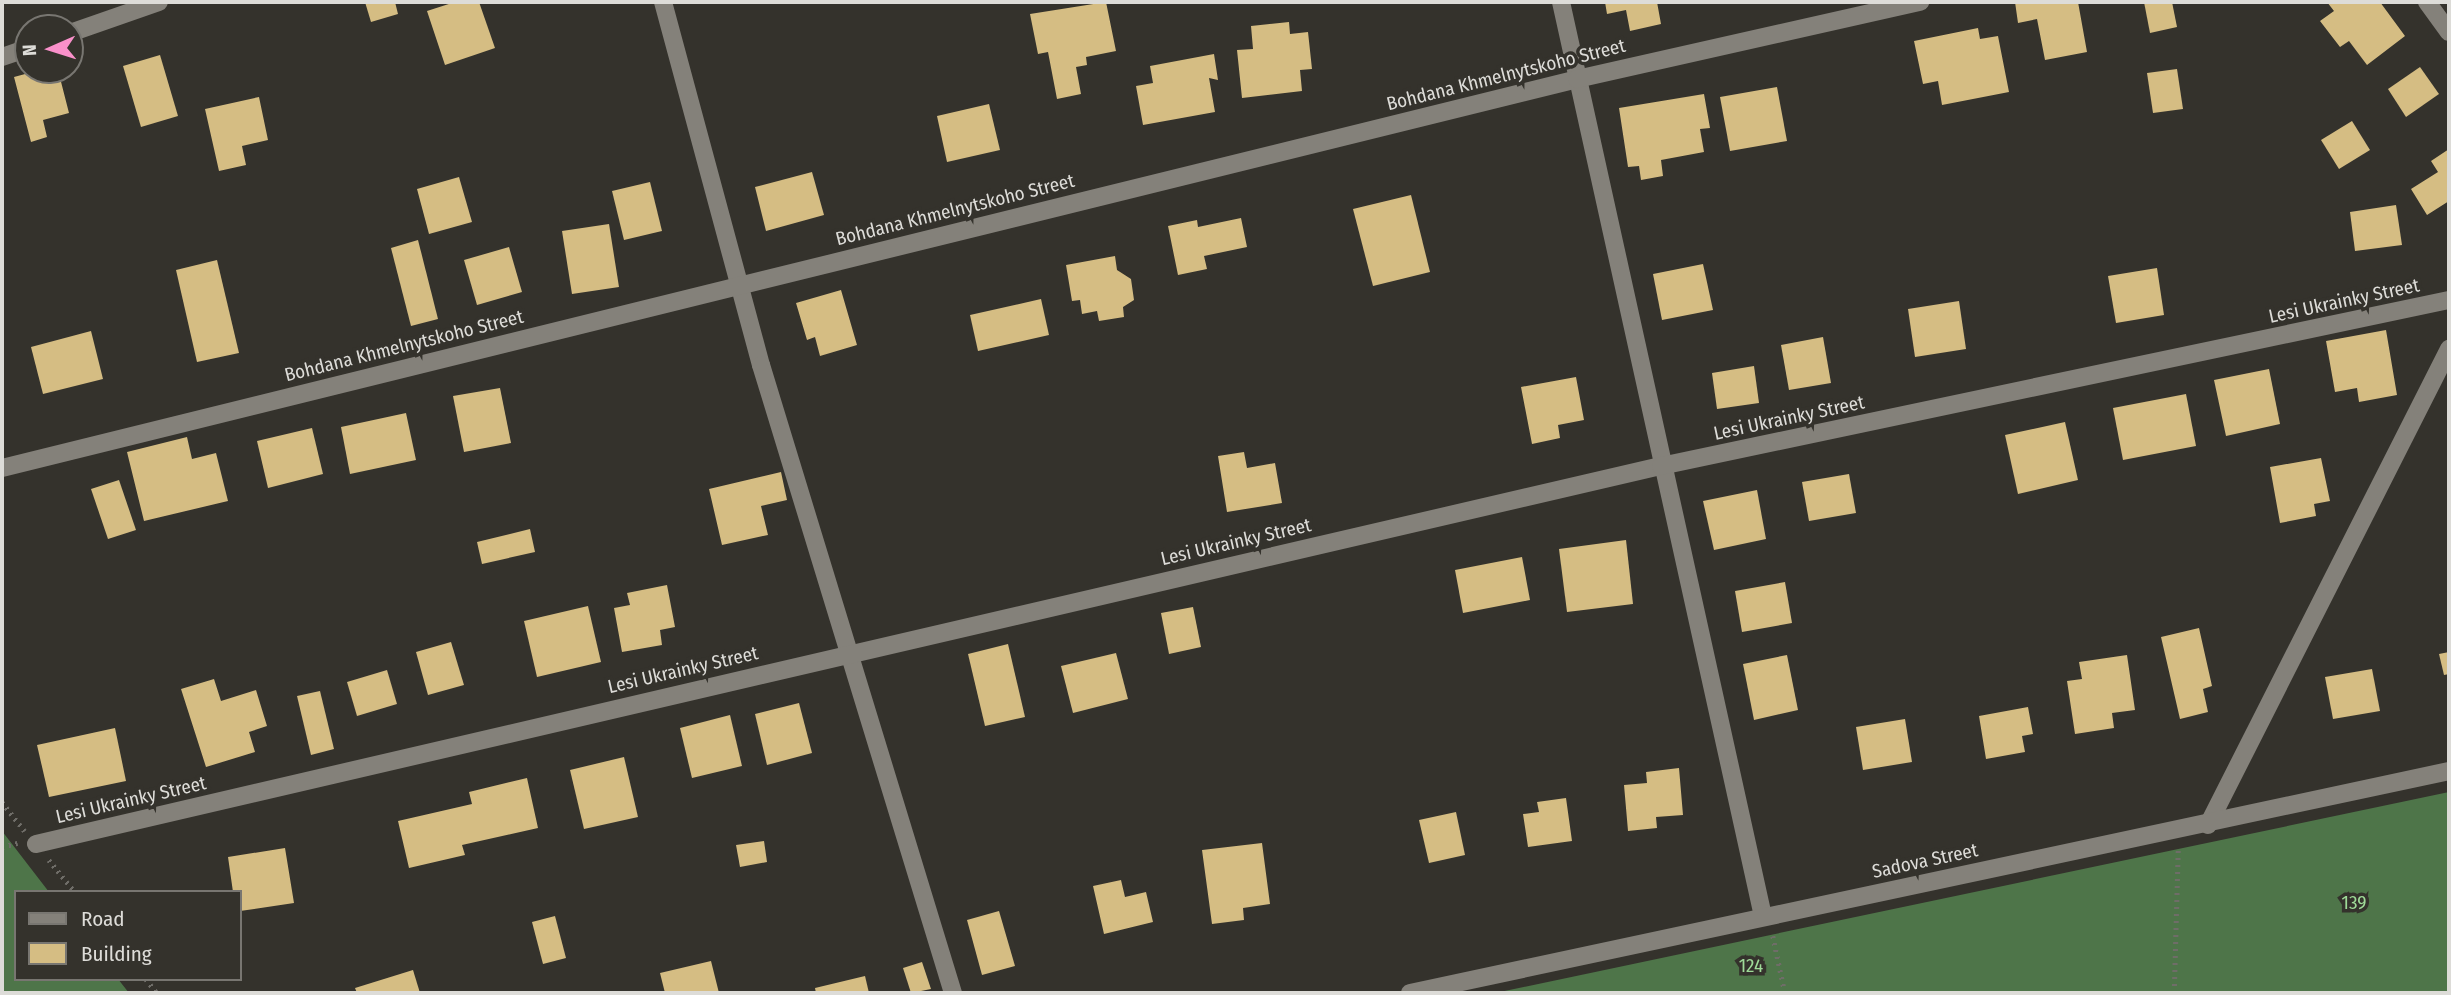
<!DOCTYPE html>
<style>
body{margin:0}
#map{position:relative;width:2451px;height:995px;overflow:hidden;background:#34322c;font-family:"Fira Sans Condensed",sans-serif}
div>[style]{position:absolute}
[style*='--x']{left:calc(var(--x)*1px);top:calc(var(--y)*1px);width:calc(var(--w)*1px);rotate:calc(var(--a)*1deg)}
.forest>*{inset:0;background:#4e7549}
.building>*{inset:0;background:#d5bd83}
.path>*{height:4.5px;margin-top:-2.25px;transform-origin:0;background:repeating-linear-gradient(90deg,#6f6d68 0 2px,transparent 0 7px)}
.street>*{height:18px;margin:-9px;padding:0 9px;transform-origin:9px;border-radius:9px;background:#84817a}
span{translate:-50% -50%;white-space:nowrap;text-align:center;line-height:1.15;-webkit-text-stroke:7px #34322c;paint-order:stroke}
.street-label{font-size:19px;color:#dddcd8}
.park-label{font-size:19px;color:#9fdb98}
.frame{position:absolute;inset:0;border:4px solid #dddcd8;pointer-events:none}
.legend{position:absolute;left:14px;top:890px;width:228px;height:91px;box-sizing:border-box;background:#34322c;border:2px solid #787671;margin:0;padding:9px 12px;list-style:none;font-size:21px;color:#dddcd8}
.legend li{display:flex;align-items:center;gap:14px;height:35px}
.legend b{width:35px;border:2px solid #787671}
.north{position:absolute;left:14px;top:14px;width:70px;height:70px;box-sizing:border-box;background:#34322c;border:2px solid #787671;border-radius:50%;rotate:267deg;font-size:19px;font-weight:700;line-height:28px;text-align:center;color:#dddcd8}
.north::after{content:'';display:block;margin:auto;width:24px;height:32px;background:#f990ca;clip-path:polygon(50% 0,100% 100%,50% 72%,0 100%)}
</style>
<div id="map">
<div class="forest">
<div style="clip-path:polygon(2449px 792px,2449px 993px,1495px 993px,2183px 848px)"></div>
<div style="clip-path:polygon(2px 831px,49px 892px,16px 892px,16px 979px,118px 979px,129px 993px,2px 993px)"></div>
</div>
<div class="building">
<div style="clip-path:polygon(365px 2px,395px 2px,398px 14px,371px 22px)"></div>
<div style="clip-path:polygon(455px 2px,479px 2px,495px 48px,445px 65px,427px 11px)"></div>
<div style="clip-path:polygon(1106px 2px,1116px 51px,1086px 57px,1087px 65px,1076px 67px,1081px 94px,1057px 99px,1048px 52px,1038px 54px,1030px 14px)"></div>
<div style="clip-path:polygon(1605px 2px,1657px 2px,1661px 24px,1630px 31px,1626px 10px,1607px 14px)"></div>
<div style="clip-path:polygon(2015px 2px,2078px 2px,2087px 52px,2045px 60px,2037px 19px,2018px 23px)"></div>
<div style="clip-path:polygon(2144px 2px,2172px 2px,2177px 27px,2150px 33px)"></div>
<div style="clip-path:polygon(2327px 2px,2380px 2px,2405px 36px,2367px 65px,2349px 41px,2340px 47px,2320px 21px,2334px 11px)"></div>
<div style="clip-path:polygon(1289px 22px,1290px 34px,1308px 32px,1312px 69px,1300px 70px,1302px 91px,1242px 98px,1237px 50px,1253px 49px,1251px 26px)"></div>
<div style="clip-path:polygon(1978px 28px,1980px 39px,1998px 36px,2009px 92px,1942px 105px,1938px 81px,1923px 84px,1914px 41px)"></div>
<div style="clip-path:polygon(1214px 54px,1218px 80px,1209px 78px,1215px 112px,1143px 125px,1136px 86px,1153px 83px,1150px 66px)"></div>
<div style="clip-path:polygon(160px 55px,178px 116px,141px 127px,123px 66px)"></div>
<div style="clip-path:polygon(2420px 67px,2439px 94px,2406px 117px,2388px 89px)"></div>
<div style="clip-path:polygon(2177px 69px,2183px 109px,2153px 113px,2147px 73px)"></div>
<div style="clip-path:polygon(40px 70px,58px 70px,69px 113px,43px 120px,47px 137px,31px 142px,14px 77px)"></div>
<div style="clip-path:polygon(1777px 87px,1787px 141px,1730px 151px,1720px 97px)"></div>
<div style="clip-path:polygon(1704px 94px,1710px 128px,1700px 129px,1704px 152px,1661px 160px,1663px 176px,1641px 180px,1639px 166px,1628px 167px,1619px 108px)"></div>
<div style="clip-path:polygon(259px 97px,268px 140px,242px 146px,246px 165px,219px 171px,205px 109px)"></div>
<div style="clip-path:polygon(989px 104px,1000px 150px,947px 162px,937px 116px)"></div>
<div style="clip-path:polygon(2352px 121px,2370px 150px,2339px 169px,2321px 140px)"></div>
<div style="clip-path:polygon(2449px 149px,2449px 201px,2427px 215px,2411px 189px,2438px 172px,2431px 161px)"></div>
<div style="clip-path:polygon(812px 172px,824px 215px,766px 231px,755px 187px)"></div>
<div style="clip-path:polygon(459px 177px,472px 222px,429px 234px,417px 189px)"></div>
<div style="clip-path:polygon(650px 182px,662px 231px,624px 240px,612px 191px)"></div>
<div style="clip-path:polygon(1411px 195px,1430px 272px,1373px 286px,1353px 209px)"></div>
<div style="clip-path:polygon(2396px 205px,2402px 245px,2355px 251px,2350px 212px)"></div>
<div style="clip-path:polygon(1241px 218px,1247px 247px,1204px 256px,1207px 269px,1178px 275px,1168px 226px,1197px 220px,1198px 227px)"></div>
<div style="clip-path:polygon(609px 224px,619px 287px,572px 294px,562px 231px)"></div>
<div style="clip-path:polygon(418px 240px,438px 319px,411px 326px,391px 248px)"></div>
<div style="clip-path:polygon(509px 247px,522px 292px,477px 305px,464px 260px)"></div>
<div style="clip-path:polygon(1115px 256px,1117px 270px,1131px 279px,1134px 300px,1123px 307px,1124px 317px,1099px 321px,1097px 311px,1082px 314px,1080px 300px,1072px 301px,1066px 265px)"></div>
<div style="clip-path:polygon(217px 260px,239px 353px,197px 362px,176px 270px)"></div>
<div style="clip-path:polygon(1703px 264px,1713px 310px,1662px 320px,1653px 274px)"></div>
<div style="clip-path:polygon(2157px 268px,2164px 315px,2116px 323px,2108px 276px)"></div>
<div style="clip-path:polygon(841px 290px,857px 345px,820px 356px,815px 337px,807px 340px,796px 303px)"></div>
<div style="clip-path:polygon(1041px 299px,1049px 335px,978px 351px,970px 315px)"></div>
<div style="clip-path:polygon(1959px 301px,1966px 349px,1915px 357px,1908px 309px)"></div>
<div style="clip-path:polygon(2386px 330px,2397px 395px,2359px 402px,2357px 388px,2335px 392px,2326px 341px)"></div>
<div style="clip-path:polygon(91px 331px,103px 379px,43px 394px,31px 347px)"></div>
<div style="clip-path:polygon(1823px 337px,1831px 383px,1789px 390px,1781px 345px)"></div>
<div style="clip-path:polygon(1754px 366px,1759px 403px,1717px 409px,1712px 373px)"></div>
<div style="clip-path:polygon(2269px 369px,2280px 424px,2226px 436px,2214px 380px)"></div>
<div style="clip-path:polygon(1576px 377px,1584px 420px,1558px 425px,1560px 438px,1532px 444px,1521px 387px)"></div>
<div style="clip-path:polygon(500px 388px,511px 443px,464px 452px,453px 396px)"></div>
<div style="clip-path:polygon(2186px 394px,2196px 446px,2123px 460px,2113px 408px)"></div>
<div style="clip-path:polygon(406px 413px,416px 460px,350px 474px,341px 427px)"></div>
<div style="clip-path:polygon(2065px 422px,2078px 480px,2018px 494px,2005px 435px)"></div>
<div style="clip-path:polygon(312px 428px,323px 474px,268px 488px,257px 441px)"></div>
<div style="clip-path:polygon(187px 437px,192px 459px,216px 453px,228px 501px,144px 521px,127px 452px)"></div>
<div style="clip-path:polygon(1244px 452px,1247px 468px,1275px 463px,1282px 503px,1227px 512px,1218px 456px)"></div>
<div style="clip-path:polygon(2321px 458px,2330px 501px,2314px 504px,2316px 516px,2280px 523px,2270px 467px)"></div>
<div style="clip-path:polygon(781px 472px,787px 500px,761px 506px,768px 535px,722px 545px,709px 489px)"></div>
<div style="clip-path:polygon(1849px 474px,1856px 513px,1809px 521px,1802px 482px)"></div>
<div style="clip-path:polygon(119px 480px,136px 530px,108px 539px,91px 489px)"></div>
<div style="clip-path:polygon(1757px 490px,1766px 539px,1714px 550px,1703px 501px)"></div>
<div style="clip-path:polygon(530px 529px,535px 552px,482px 564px,477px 542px)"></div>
<div style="clip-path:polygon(1626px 540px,1633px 604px,1567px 612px,1559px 549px)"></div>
<div style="clip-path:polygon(1522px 557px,1530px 600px,1463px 613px,1455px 570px)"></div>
<div style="clip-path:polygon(1785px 582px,1792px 623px,1742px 632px,1735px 591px)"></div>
<div style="clip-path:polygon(667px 585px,675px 627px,660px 630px,662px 645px,622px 652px,614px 608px,630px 605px,627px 593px)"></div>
<div style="clip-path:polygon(588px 606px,601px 662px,537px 677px,524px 621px)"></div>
<div style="clip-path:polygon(1193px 607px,1201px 647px,1169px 654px,1161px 613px)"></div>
<div style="clip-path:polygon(2199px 628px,2212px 686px,2203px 689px,2208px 712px,2180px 719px,2161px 637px)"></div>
<div style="clip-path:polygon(451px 642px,464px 685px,428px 695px,416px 652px)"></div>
<div style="clip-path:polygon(1008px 644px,1025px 717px,985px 726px,968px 654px)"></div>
<div style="clip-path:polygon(2449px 652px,2449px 674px,2444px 675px,2439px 654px)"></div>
<div style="clip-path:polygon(1116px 653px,1128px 699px,1073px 713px,1061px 666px)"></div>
<div style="clip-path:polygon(1787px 655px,1798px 710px,1754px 720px,1743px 664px)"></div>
<div style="clip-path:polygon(2127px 655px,2135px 710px,2112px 713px,2114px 728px,2075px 734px,2067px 681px,2082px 679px,2079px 662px)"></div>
<div style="clip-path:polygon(2372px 669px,2380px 711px,2333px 719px,2325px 677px)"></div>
<div style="clip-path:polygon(387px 670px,397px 704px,357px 716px,347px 682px)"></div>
<div style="clip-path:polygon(214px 679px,221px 701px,256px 690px,267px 726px,249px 732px,255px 752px,206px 767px,181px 689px)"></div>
<div style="clip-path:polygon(320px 691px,334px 749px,311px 755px,297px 696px)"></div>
<div style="clip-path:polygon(799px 703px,812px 753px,767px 765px,755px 714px)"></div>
<div style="clip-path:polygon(2028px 707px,2033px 734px,2022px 736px,2025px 752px,1986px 759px,1979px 716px)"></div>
<div style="clip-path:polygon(730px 715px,742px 766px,692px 778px,680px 728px)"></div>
<div style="clip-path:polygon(1905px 719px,1912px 762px,1863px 770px,1856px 727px)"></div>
<div style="clip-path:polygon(115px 728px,126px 781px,49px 797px,37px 745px)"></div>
<div style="clip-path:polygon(624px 757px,638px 817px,584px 829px,570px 770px)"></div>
<div style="clip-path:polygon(1679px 768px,1683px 815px,1656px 817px,1657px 828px,1628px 831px,1624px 785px,1647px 783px,1646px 772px)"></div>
<div style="clip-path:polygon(527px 778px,538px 828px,462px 845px,465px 855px,409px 868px,398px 821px,472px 804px,469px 792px)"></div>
<div style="clip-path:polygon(1566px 798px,1572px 841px,1528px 847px,1523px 814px,1539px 812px,1537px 802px)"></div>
<div style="clip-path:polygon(1456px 812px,1465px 855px,1429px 863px,1419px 820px)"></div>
<div style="clip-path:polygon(764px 841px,767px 862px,740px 867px,736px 845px)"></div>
<div style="clip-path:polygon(1262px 843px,1270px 904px,1243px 908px,1244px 920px,1212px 924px,1202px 850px)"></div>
<div style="clip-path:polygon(285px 848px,294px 903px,240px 911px,240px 892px,233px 892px,228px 857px)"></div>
<div style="clip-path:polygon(1121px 880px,1125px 897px,1146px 892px,1153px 922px,1104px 934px,1093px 886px)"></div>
<div style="clip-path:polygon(999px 911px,1015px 966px,982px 975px,967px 920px)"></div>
<div style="clip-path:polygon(555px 916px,566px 958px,543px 964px,532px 922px)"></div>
<div style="clip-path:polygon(711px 961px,719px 993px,665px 993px,660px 973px)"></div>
<div style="clip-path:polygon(922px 962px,931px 989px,911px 993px,903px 968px)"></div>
<div style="clip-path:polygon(413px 970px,420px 993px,357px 993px,355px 988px)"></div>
<div style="clip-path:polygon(865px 976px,869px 993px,816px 993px,815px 988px)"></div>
</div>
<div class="path">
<div style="--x:2;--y:802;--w:37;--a:52"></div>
<div style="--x:2;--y:847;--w:16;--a:-15"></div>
<div style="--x:49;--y:860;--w:41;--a:50.9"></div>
<div style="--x:1773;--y:936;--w:58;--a:78.1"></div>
<div style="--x:146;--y:979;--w:18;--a:52"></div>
<div style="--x:2174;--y:993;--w:144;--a:-88.4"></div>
</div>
<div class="street">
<div style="--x:663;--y:2;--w:376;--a:74.9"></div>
<div style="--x:761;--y:365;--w:657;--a:73"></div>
<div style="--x:1561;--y:2;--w:936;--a:77.54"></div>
<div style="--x:2427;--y:2;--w:37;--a:54"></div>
<div style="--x:70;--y:33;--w:94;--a:-19.2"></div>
<div style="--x:2;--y:57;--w:28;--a:-19"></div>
<div style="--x:2;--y:468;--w:1622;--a:-13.87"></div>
<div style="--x:1577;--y:79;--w:352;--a:-12.7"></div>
<div style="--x:2208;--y:825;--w:534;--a:-63.15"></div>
<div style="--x:36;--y:844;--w:1668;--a:-13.1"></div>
<div style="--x:1661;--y:466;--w:805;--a:-11.9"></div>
<div style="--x:1410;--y:993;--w:1062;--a:-12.06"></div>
</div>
<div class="street-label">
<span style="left:1506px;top:75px;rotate:-14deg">Bohdana Khmelnytskoho Street</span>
<span style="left:955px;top:210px;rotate:-14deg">Bohdana Khmelnytskoho Street</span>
<span style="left:2344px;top:301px;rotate:-12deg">Lesi Ukrainky Street</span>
<span style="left:404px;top:346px;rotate:-14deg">Bohdana Khmelnytskoho Street</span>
<span style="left:1789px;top:418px;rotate:-12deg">Lesi Ukrainky Street</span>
<span style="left:1236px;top:542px;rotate:-13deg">Lesi Ukrainky Street</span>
<span style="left:683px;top:670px;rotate:-13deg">Lesi Ukrainky Street</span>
<span style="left:131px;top:800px;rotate:-13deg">Lesi Ukrainky Street</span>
<span style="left:1925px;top:861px;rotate:-12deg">Sadova Street</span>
</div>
<div class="park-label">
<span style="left:2354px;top:903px">139</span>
<span style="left:1751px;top:966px">124</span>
</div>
<div class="frame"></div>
<ul class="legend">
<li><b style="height:9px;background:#84817a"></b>Road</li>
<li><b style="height:19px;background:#d5bd83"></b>Building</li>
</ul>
<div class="north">N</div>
</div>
